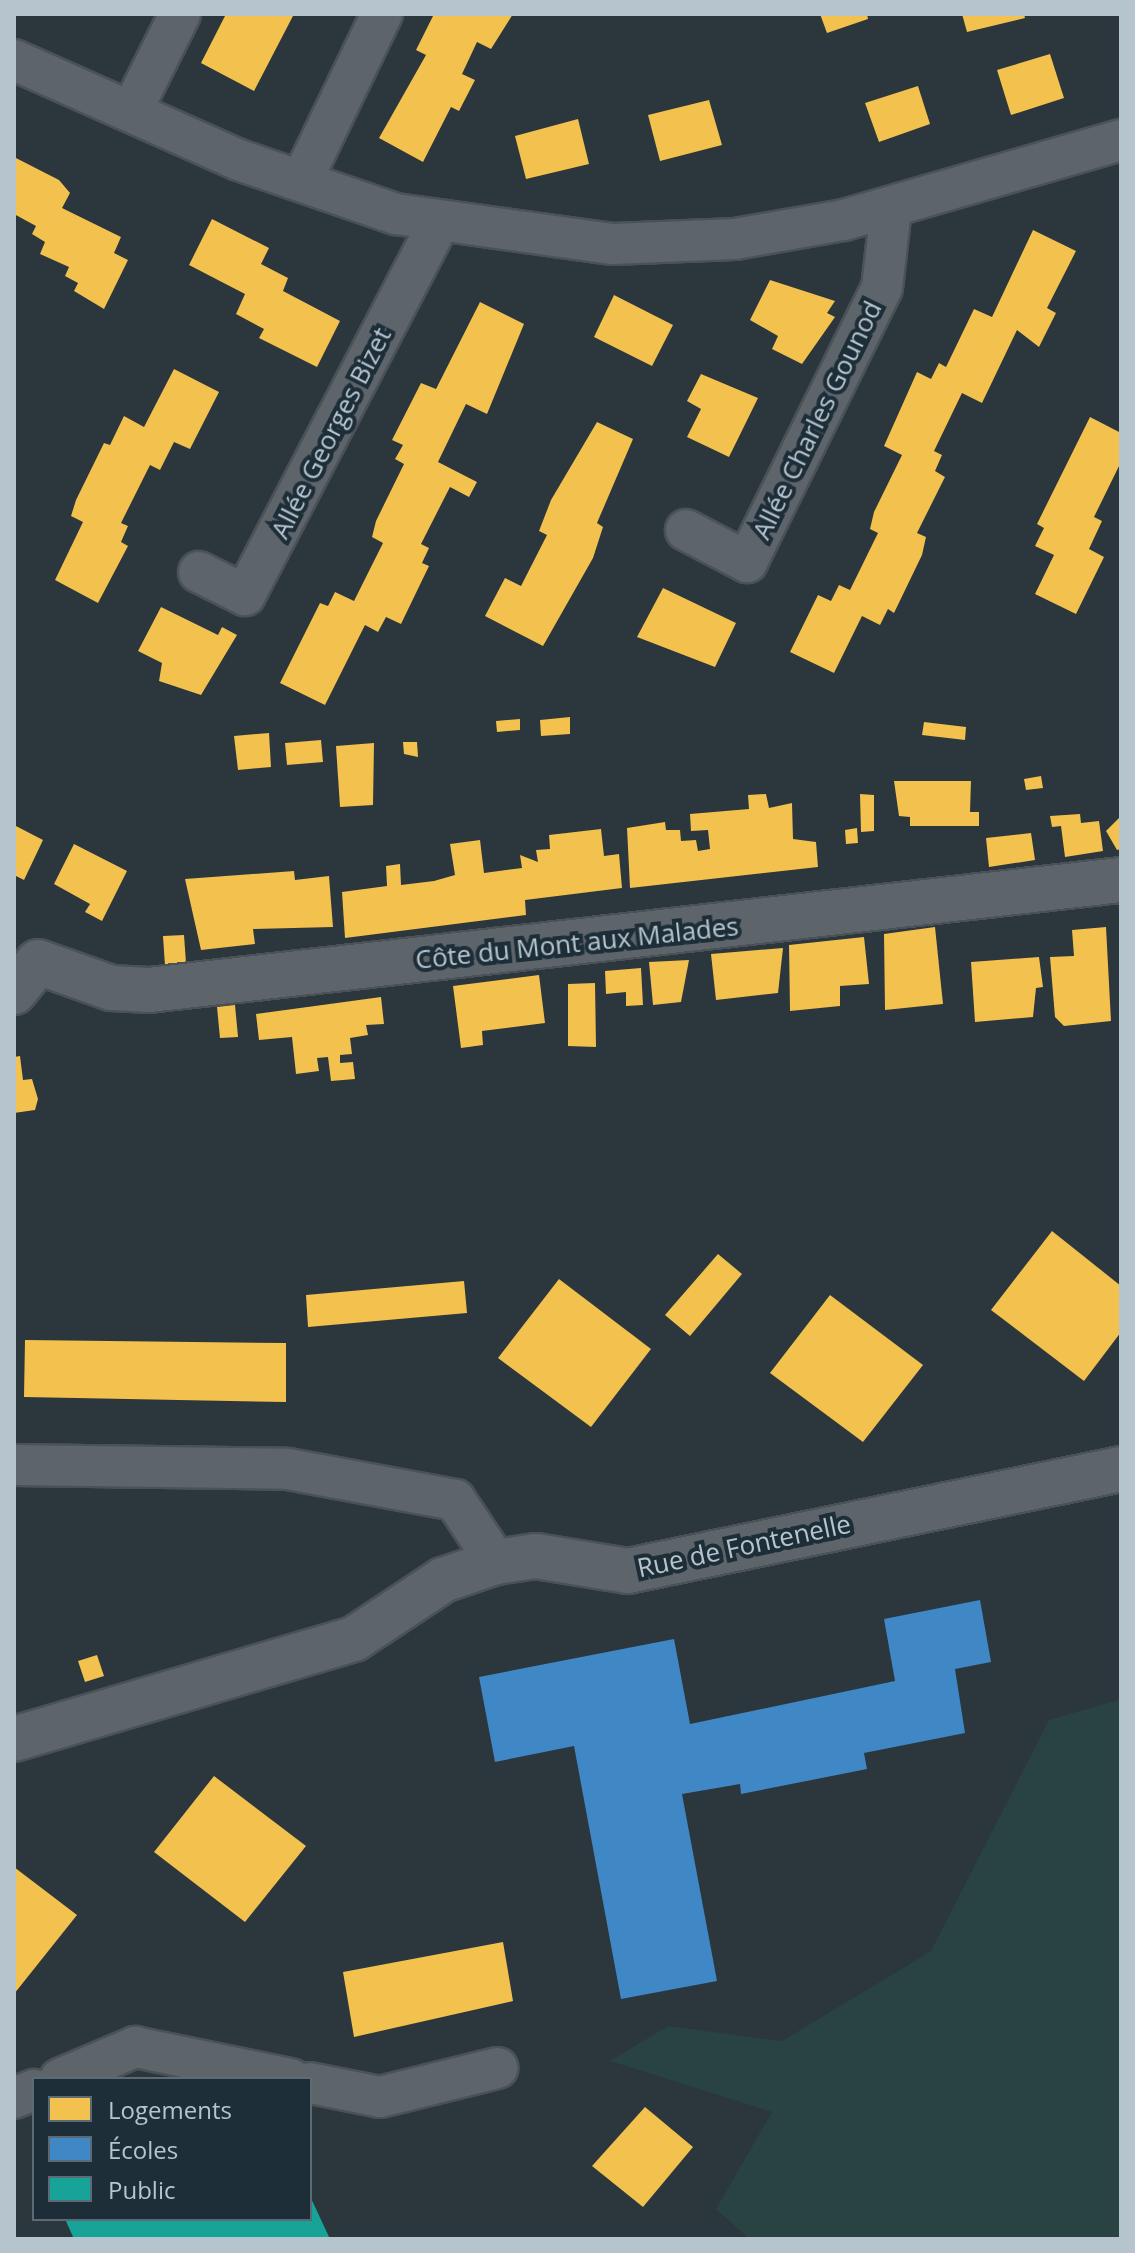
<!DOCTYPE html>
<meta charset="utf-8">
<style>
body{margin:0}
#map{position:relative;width:1135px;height:2253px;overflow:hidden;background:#2b363d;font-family:"Open Sans",sans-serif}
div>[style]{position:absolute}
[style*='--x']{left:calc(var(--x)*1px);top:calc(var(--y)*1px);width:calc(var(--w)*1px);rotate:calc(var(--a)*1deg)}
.green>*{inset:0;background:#284342}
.homes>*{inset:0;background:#f2c14e}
.schools>*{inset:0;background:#3f88c5}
.public>*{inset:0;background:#17a398}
.roads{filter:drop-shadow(2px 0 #4a5257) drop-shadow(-2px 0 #4a5257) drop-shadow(0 2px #4a5257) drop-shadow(0 -2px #4a5257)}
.minor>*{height:40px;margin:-20px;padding:0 20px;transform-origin:20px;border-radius:20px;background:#5d646a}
.tertiary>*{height:44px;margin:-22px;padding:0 22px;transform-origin:22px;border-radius:22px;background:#5d646a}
span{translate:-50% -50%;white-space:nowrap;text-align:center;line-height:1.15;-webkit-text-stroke:8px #1e2e39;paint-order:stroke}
.street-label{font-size:26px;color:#b6c4cd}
.frame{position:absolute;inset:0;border:16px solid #b6c4cd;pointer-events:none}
.legend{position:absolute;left:32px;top:2077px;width:280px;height:144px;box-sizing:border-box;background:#1e2e39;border:2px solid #5b6a74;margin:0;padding:10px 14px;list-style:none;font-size:24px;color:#b6c4cd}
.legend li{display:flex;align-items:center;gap:16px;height:40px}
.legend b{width:40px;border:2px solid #5b6a74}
</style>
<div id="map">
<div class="green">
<div style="clip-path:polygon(1121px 1699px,1121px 2239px,749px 2239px,716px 2209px,772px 2112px,610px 2061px,668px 2026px,782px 2041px,931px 1951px,1049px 1720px)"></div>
</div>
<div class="homes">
<div style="clip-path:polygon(226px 14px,294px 14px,254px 91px,201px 63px)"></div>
<div style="clip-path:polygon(434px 14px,513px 14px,491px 49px,477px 42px,462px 74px,475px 80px,459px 111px,451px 107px,423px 162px,379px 138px,426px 55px,416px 50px)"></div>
<div style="clip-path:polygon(820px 14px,867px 14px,868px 19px,827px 33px)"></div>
<div style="clip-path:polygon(962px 14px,1024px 14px,1025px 18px,967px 32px)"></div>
<div style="clip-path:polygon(1050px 54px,1064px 98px,1011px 115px,997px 70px)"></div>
<div style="clip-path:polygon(918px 86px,930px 124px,879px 142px,865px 103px)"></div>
<div style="clip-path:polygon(709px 100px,722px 145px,660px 161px,648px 115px)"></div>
<div style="clip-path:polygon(578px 119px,589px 164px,526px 179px,515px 136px)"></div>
<div style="clip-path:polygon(14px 157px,59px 180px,70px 193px,62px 208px,121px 237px,114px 253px,128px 260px,104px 309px,74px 291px,78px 283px,65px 276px,69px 267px,40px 254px,45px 242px,32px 234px,36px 226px,14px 214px)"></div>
<div style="clip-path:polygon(212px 219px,269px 248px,261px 264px,288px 278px,283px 291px,340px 321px,317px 367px,259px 338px,264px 329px,236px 314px,245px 294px,189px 265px)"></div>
<div style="clip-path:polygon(1033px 230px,1076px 251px,1047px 308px,1056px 313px,1039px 347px,1017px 330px,982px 403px,962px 393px,934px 451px,942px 455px,935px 471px,945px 477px,917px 533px,926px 537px,922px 555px,894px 613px,888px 609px,880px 625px,862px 616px,834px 673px,790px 652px,818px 595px,831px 601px,839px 585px,850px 590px,878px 533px,870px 529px,874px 512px,902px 455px,884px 446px,917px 372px,931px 379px,939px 363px,946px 367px,974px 309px,992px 317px)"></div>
<div style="clip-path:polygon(770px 280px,835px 301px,827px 313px,835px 317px,802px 364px,772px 349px,778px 336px,750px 320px)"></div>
<div style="clip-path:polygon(614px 295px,673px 325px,652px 366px,594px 337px)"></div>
<div style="clip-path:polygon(480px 302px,524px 324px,487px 414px,466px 404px,438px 462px,477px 482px,469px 497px,450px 487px,421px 544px,429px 548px,422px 563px,429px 566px,401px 624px,386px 617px,378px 632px,365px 625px,325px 705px,280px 683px,320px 603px,328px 606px,335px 592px,354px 601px,383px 543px,372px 537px,376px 521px,404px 464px,395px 459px,403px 445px,392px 440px,421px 383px,436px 389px)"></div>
<div style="clip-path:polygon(174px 369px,219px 392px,190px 449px,174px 442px,160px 470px,150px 465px,121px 523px,128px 526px,121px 542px,128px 546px,98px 603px,55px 580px,83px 522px,71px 516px,76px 500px,104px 443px,110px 445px,124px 416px,144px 427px)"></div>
<div style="clip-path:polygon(701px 374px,758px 398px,729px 457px,687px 437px,701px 409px,687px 401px)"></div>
<div style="clip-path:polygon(1090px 417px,1121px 433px,1121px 462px,1094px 517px,1102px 521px,1089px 549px,1104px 557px,1076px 614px,1035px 594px,1054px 555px,1035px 546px,1044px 528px,1037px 524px)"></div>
<div style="clip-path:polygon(597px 422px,633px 439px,597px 523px,603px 527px,593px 558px,543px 646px,485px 616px,505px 578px,521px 586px,547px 535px,539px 531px,551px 500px)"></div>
<div style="clip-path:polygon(663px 588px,736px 623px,715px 667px,637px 637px)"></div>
<div style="clip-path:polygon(161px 607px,218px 635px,222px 627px,237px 635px,201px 695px,159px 681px,162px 663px,138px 651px)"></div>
<div style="clip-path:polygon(570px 717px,570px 734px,541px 736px,540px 720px)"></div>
<div style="clip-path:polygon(520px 719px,520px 730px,497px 732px,496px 721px)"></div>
<div style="clip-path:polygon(924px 722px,966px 727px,965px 740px,922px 735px)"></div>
<div style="clip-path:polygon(269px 733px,271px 767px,238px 770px,234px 736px)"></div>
<div style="clip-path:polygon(321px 740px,323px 762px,287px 765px,285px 743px)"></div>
<div style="clip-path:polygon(403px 742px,417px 742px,418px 757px,404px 754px)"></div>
<div style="clip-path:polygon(374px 743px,373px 805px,340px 807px,336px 746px)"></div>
<div style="clip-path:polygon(1041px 776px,1043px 788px,1026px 790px,1024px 779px)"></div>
<div style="clip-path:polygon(894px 781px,971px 781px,970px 812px,979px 812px,979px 826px,910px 826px,910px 817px,899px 816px)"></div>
<div style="clip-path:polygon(766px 794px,769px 808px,792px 803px,793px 839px,816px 842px,818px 867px,630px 888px,627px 828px,665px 822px,666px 830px,680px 830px,681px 841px,696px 840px,698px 851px,710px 849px,708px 830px,691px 831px,690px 814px,749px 809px,748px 795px)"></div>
<div style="clip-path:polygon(860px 794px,874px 795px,874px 831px,861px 832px)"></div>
<div style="clip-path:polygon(1080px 814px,1081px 823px,1099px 821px,1103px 851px,1065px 857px,1061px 826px,1052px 827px,1050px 816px)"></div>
<div style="clip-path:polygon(1121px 816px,1121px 849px,1117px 850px,1106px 831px)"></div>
<div style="clip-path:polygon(14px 825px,43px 840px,24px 880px,14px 875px)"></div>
<div style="clip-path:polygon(857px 828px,858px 843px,846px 844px,845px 830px)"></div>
<div style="clip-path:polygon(601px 829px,604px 856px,619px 854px,622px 888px,525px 900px,526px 915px,345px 938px,342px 892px,387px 886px,386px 866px,400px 864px,401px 885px,434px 881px,455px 875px,450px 844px,480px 840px,484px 873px,522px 868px,520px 855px,538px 862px,536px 850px,550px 849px,549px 835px)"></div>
<div style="clip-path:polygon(1031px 833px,1035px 860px,989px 867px,986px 838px)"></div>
<div style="clip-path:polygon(74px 844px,127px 871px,102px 921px,85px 912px,90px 904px,54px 884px)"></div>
<div style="clip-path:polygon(294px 871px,295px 880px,329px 876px,333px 927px,253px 929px,255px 944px,201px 950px,185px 879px)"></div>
<div style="clip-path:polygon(935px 927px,943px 1004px,885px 1010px,884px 934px)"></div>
<div style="clip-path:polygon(1106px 927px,1111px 1021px,1064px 1026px,1055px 1017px,1050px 957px,1074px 956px,1072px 930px)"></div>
<div style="clip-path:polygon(184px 935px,186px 963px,165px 966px,163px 936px)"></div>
<div style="clip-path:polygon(864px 937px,869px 984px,840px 986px,840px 1006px,790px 1011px,789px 945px)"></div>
<div style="clip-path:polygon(783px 948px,778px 993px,716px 1000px,711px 954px)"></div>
<div style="clip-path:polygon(1039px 957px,1043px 987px,1036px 988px,1033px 1017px,975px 1022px,971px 962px)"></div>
<div style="clip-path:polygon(689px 960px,681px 1002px,653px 1005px,649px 962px)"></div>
<div style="clip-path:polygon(641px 968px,643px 1005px,626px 1006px,626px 992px,606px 994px,605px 971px)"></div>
<div style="clip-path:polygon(539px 975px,545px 1023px,482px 1031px,483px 1045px,461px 1048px,453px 986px)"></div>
<div style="clip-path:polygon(595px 983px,596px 1047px,568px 1046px,568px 984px)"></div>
<div style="clip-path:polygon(381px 997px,384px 1024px,366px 1025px,368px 1035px,350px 1038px,352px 1054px,340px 1055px,340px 1063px,353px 1062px,355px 1079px,331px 1081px,328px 1057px,317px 1058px,319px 1071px,296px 1074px,292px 1037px,259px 1040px,256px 1014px)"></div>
<div style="clip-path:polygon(235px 1005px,238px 1037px,220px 1038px,217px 1007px)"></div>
<div style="clip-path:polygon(20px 1056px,23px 1080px,32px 1079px,38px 1099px,35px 1110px,14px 1113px,14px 1057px)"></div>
<div style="clip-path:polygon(1052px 1231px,1121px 1286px,1121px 1332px,1084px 1381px,991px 1310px)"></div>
<div style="clip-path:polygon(718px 1254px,742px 1274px,690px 1336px,665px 1315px)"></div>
<div style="clip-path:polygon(559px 1279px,651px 1349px,591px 1427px,498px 1358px)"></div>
<div style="clip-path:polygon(464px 1281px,467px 1313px,308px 1327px,306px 1295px)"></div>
<div style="clip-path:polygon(830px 1295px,923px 1365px,863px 1442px,770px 1373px)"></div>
<div style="clip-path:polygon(25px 1340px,286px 1343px,286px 1402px,24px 1397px)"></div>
<div style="clip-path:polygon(97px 1655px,104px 1676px,85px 1682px,78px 1661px)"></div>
<div style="clip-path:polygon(214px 1776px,306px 1846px,245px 1922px,154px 1852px)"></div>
<div style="clip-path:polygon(14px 1867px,77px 1915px,14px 1994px)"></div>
<div style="clip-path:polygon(503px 1942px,513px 2001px,354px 2037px,343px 1972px)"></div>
<div style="clip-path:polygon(645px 2107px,693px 2147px,643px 2207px,592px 2166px)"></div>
</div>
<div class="schools">
<div style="clip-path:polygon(980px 1600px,991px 1662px,955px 1669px,965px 1733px,864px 1753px,867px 1769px,741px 1794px,740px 1784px,682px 1794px,717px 1981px,621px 1999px,574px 1746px,495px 1762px,479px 1677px,674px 1639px,690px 1724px,895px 1681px,884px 1619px)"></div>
</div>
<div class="public">
<div style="clip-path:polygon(310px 2196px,330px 2239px,74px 2239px,65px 2219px,310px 2219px)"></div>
</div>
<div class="roads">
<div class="minor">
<div style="--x:14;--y:60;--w:246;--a:24"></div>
<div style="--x:239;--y:160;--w:166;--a:19"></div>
<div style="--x:396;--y:214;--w:219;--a:7.9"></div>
<div style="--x:613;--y:244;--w:122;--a:-2.3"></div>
<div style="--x:735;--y:239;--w:111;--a:-9.9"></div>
<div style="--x:844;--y:220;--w:288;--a:-16.1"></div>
<div style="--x:132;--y:110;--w:107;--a:-63.4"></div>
<div style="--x:302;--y:180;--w:184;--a:-64.3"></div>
<div style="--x:686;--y:530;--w:69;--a:27.7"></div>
<div style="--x:747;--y:562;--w:305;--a:-63.8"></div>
<div style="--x:882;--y:288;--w:80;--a:-83.5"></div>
<div style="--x:199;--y:572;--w:51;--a:26.6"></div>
<div style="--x:245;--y:595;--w:418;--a:-62.5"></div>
<div style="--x:14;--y:1465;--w:274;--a:0.8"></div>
<div style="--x:288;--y:1469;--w:170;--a:10.5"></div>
<div style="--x:455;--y:1500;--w:74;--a:56.5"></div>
<div style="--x:60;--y:2079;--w:82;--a:-23.1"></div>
<div style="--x:135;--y:2047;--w:159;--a:11.6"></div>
<div style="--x:310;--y:2083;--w:71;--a:11.3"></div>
<div style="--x:380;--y:2097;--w:121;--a:-13.9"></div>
<div style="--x:14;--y:2098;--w:22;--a:-22"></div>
</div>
<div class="tertiary">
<div style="--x:14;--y:992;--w:38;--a:-51"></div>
<div style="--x:38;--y:962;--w:77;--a:19.6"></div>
<div style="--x:111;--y:988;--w:38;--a:3"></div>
<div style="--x:149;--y:990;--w:978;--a:-6.46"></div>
<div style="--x:14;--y:1739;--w:354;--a:-16.4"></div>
<div style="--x:354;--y:1639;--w:107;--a:-33.5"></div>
<div style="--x:443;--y:1580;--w:56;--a:-18.8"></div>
<div style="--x:496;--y:1562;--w:40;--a:-8.5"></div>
<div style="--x:536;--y:1556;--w:93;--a:9.3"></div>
<div style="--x:628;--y:1571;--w:503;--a:-11.69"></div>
</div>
</div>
<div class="street-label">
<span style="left:817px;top:420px;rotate:-64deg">Allée Charles Gounod</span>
<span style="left:331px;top:433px;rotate:-63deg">Allée Georges Bizet</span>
<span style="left:577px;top:943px;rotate:-6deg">Côte du Mont aux Malades</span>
<span style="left:744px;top:1546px;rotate:-12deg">Rue de Fontenelle</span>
</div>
<div class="frame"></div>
<ul class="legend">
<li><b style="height:22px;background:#f2c14e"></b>Logements</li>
<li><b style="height:22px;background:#3f88c5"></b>Écoles</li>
<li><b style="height:22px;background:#17a398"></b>Public</li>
</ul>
</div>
